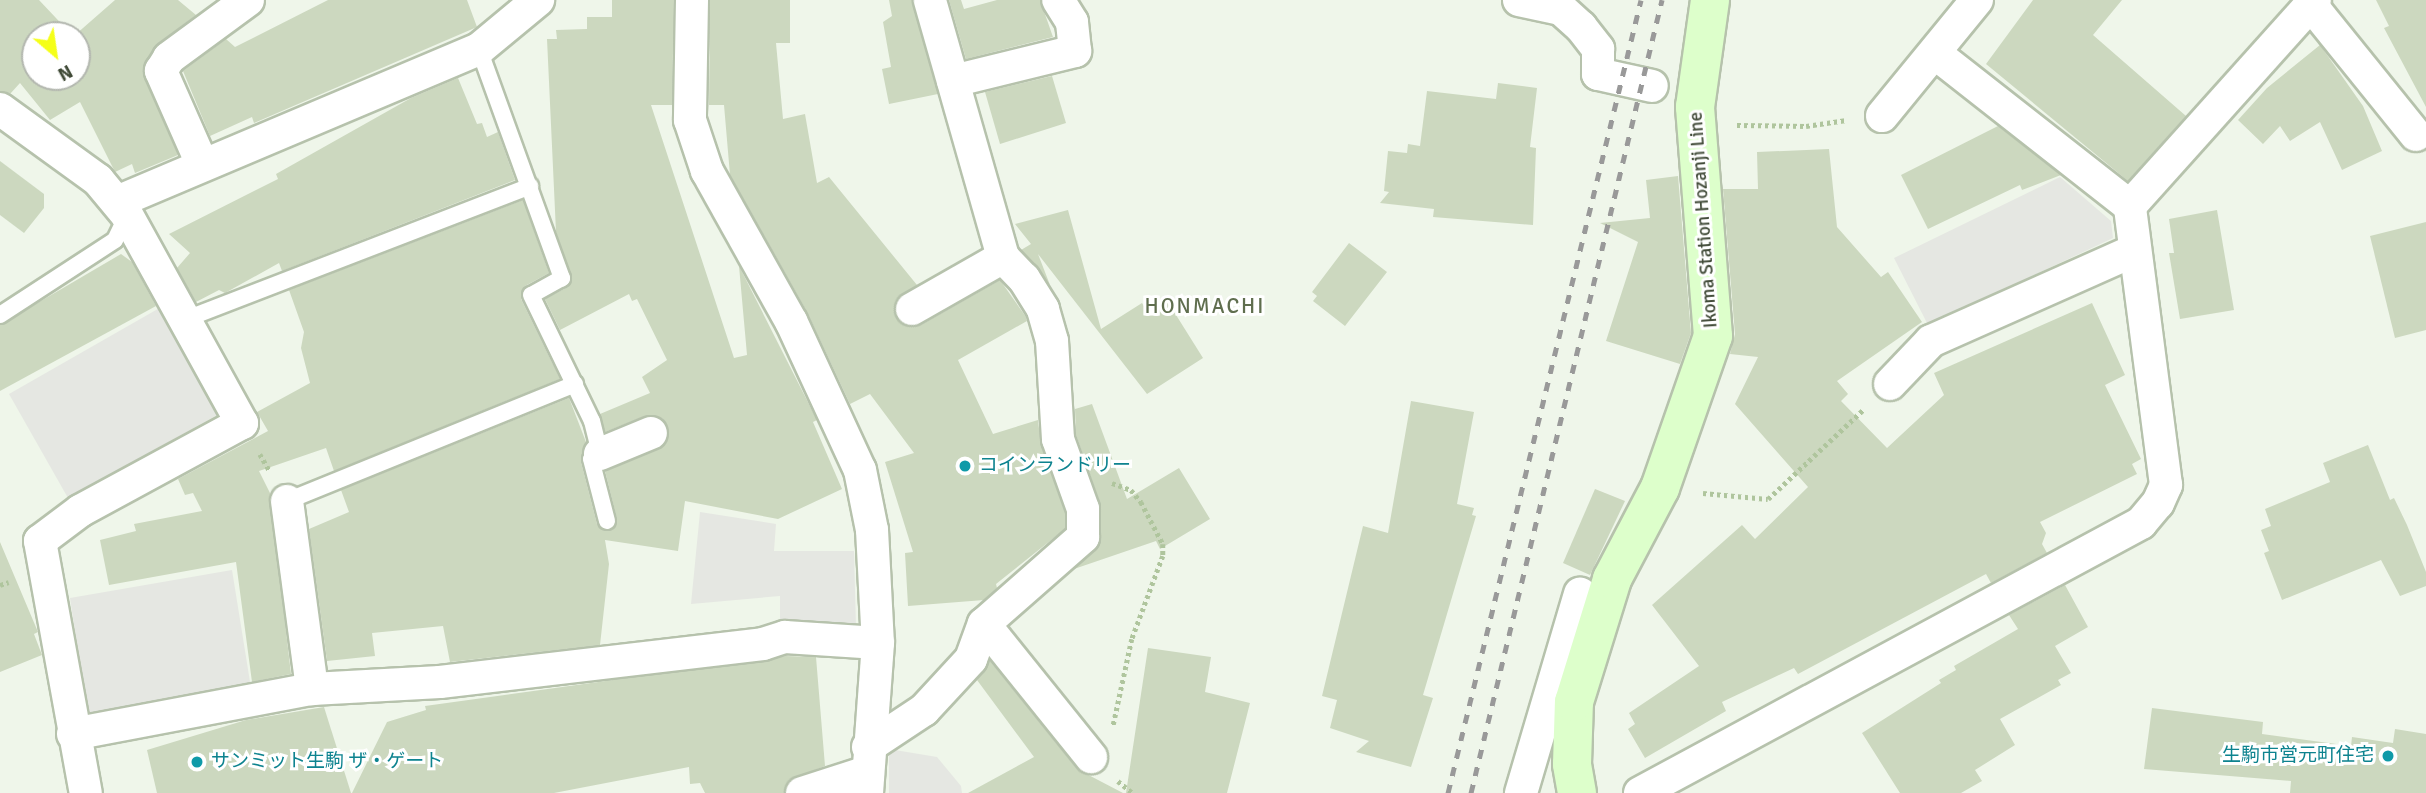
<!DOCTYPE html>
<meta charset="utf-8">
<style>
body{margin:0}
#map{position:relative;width:2426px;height:793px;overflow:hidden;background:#eff6ea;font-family:Signika,"Noto Sans JP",sans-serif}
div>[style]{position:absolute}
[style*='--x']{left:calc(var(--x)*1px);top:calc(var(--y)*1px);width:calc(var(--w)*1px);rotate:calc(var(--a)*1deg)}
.parking>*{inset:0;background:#e5e7e2}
.building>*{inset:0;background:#ccd8bf}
.path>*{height:4.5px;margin-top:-2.25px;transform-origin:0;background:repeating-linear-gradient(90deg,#afc59d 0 3.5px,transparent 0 7px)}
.roads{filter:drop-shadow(2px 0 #b6c2ac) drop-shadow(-2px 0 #b6c2ac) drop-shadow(0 2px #b6c2ac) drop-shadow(0 -2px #b6c2ac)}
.lane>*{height:16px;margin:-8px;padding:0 8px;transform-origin:8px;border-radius:8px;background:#fff}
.street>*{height:32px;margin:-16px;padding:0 16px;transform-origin:16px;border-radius:16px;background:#fff}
.secondary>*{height:38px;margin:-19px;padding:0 19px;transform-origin:19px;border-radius:19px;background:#ddffcb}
.rail>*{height:5px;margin-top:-2.5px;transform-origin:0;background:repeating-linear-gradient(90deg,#999 0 9px,transparent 0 18px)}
.dots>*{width:19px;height:19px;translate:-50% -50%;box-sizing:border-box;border:4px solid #fff;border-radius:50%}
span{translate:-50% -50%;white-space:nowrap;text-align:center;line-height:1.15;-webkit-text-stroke:6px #fff;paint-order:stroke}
.street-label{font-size:19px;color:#414b38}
.culture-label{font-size:19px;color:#0d838f}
.left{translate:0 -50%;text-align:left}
.right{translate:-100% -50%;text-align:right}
.neighbourhood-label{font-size:21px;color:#5f6e4e;letter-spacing:2px}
.north{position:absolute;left:21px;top:21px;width:70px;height:70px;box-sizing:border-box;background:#fff;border:2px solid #b3b7af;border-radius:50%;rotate:151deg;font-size:19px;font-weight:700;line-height:28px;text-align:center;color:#414b38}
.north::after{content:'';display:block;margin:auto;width:24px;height:32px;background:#f5ff18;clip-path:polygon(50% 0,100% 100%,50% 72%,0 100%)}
</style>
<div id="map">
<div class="parking">
<div style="clip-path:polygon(2060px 177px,2111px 221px,2113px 238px,1928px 325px,1894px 258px)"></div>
<div style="clip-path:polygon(163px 306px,219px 414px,68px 498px,9px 394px)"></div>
<div style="clip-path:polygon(700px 512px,776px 524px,774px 551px,854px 551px,856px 628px,780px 623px,780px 596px,691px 604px)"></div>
<div style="clip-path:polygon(232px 570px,251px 688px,88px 719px,70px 598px)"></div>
<div style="clip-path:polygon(889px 749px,937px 757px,961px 786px,962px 793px,889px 793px)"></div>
</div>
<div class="building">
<div style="clip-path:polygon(0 0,39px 0,72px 35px,35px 35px,35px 77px,77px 77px,75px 35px,115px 0,178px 0,196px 15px,158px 44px,143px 69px,178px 155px,135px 173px,132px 164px,115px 172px,80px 102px,50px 120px,20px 83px,10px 94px,0 91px)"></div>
<div style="clip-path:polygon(328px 0,467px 0,477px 27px,254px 123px,252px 117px,210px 136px,183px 71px,226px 39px,235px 47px)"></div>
<div style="clip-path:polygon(612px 0,674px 0,672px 105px,651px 105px,734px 358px,747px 355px,739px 266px,817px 420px,813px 422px,842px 489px,778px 519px,685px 501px,678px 551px,605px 540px,609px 564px,600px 645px,450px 662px,443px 626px,372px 633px,375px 656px,327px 661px,309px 529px,349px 512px,341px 490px,569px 398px,586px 442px,581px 462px,597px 524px,609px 531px,617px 519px,605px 471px,666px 444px,668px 427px,662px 418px,645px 416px,605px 432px,600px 414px,650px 393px,642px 377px,667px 360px,637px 299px,632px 301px,629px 294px,560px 330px,545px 299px,568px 287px,572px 279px,556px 232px,547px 39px,557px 39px,556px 30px,587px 29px,587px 17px,612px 17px)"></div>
<div style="clip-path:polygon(710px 0,790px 0,790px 43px,776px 43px,783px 119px,805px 114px,817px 183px,829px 177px,917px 285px,896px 300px,894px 310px,902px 324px,921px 325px,1000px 280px,1026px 317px,1027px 321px,958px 360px,993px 434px,1038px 420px,1041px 445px,1065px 512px,1065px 529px,996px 584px,997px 588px,984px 600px,908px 606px,905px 553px,913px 552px,885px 462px,914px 453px,870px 394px,850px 404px,807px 312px,730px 175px,724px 105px,709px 105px)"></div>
<div style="clip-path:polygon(889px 0,912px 0,938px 94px,889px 104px,882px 69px,891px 67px,883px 22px,892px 16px)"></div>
<div style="clip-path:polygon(949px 0,961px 0,964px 9px,997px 0,1040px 0,1053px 37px,966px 59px)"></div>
<div style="clip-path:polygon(2033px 0,2122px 0,2093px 35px,2186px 116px,2128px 181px,1986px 64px)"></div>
<div style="clip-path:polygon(2376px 0,2426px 0,2426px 107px,2384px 28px,2389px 26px)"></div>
<div style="clip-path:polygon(2320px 45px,2363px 106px,2382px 151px,2342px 170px,2320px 122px,2290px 141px,2280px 126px,2263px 144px,2238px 120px,2267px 88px)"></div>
<div style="clip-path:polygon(1052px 76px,1066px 123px,1000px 144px,985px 92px)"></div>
<div style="clip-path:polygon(458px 78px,477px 124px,482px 123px,487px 137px,498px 132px,515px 180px,282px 271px,279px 263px,225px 293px,219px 290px,196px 302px,177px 268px,190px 253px,169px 234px,278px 179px,276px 174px,411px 98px)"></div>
<div style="clip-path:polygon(1498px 83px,1537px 88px,1530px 147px,1536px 148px,1533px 225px,1433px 217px,1434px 209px,1380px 203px,1389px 192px,1384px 191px,1388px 151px,1407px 153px,1408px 144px,1420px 146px,1427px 91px,1496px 99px)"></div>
<div style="clip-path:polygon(1998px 126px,2061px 175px,2022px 190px,2020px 185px,1928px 229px,1901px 175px)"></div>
<div style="clip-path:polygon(1829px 149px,1837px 227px,1881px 277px,1888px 272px,1922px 322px,1837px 381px,1848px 394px,1841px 401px,1887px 448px,1944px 395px,1934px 373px,2092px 303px,2125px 375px,2105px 385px,2141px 459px,2132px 464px,2137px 474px,2040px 522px,2046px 533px,2042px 544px,2047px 553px,1991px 583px,1986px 574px,1798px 674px,1794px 668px,1722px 702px,1726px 711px,1645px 758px,1628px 729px,1635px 724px,1629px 713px,1699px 666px,1652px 605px,1742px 525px,1755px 539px,1808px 487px,1735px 404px,1758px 357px,1730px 354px,1735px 334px,1723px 189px,1758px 189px,1757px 152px)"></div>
<div style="clip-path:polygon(0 161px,44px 194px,44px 208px,24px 233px,0 215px)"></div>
<div style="clip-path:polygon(1678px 176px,1691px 333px,1680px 364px,1606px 341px,1638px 242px,1600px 223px,1650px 218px,1646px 180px)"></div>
<div style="clip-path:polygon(523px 200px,549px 273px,525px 286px,521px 299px,560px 379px,334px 471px,326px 448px,259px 471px,270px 493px,291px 674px,252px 682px,236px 562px,109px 585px,100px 540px,136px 531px,134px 524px,202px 511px,193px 493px,185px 495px,178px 479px,268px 431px,257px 412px,310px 383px,301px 348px,304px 332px,289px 290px)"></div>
<div style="clip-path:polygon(1068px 210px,1101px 329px,1142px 303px,1147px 311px,1166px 299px,1203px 358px,1147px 394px,1038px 254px,1050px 285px,1021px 250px,1031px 244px,1015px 224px)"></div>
<div style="clip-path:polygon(2217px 210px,2234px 310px,2180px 319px,2169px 253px,2174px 253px,2169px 219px)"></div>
<div style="clip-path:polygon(2426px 222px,2426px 330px,2395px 338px,2370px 236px)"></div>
<div style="clip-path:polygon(1349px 243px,1387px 272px,1345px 326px,1313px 301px,1317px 296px,1312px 292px)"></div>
<div style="clip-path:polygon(121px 254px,132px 262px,156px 306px,0 391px,0 325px)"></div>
<div style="clip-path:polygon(1411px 401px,1474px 412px,1457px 504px,1474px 508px,1472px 515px,1476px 516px,1423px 695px,1433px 698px,1411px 767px,1356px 752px,1369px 741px,1330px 728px,1337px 700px,1322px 696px,1363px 526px,1388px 533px)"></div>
<div style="clip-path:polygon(1092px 404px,1127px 499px,1179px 468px,1210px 519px,1160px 549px,1156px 541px,1074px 569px,1096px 550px,1101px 537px,1100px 503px,1076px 435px,1075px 409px)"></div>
<div style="clip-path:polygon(2368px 445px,2390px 500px,2394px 498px,2407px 525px,2426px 572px,2426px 586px,2400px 596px,2381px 560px,2282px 600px,2264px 553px,2269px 551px,2261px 530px,2271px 526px,2265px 509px,2330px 482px,2323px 463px)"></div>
<div style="clip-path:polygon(1595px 489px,1625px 501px,1590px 575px,1563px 563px)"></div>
<div style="clip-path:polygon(0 542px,38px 632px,34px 634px,42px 655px,0 672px)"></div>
<div style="clip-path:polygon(2065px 585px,2088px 627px,2055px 646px,2071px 673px,2058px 680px,2061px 685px,2000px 719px,2015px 745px,1975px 770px,1982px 781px,1961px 793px,1900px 793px,1862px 733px,1941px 683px,1939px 680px,1956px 670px,1954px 666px,2018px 629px,2009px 615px)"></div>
<div style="clip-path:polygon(1148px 648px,1211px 657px,1205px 692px,1250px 703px,1227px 793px,1126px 793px)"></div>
<div style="clip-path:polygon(786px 656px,816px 657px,825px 766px,789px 780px,784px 793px,705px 793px,700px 783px,690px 784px,689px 767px,554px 793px,352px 793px,387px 722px,426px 710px,425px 706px)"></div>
<div style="clip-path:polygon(990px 661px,1077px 769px,1123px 793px,968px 793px,1034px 757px,977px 680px)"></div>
<div style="clip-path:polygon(324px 707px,351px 793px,157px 793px,147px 750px,246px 720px)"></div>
<div style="clip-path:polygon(2152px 708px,2263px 722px,2262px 734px,2351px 746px,2352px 737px,2393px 743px,2395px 729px,2426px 734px,2426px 793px,2290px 793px,2291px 781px,2144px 769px)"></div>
</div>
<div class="path">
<div style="--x:1737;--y:125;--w:69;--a:0.8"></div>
<div style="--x:1806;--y:126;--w:41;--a:-8.3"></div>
<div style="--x:260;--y:454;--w:20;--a:60"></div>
<div style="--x:1112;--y:483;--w:20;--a:20"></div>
<div style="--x:1131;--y:490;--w:16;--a:50"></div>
<div style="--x:1141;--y:502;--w:47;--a:62.4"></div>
<div style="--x:1163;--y:544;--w:12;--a:90"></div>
<div style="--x:1163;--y:556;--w:89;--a:110.5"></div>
<div style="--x:1132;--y:639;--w:90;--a:102.2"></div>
<div style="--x:1703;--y:493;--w:65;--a:5.3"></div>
<div style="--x:1768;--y:499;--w:132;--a:-43.2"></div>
<div style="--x:0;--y:585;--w:9;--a:-18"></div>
<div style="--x:1118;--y:781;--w:19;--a:39"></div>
</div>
<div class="roads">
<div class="lane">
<div style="--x:479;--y:49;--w:244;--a:70.1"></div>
<div style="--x:562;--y:278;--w:35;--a:151"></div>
<div style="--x:531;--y:295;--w:140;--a:64.2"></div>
<div style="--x:592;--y:421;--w:34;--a:76"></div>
<div style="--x:600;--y:454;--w:10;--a:151"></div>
<div style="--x:591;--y:459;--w:64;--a:75.5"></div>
<div style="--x:0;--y:315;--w:137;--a:-33.1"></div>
<div style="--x:115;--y:240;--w:28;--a:-64"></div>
<div style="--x:186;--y:319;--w:369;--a:-21.1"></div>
<div style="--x:287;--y:501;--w:311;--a:-22.1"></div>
</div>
<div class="street">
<div style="--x:692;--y:0;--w:120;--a:91"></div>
<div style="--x:690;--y:120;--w:54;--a:71.6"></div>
<div style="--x:707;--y:171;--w:172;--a:60.8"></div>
<div style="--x:791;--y:321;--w:164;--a:65.2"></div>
<div style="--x:860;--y:470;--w:61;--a:78.7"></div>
<div style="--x:872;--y:530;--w:113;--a:87"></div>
<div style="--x:878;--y:643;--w:150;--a:94.2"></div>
<div style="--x:1519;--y:0;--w:43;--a:12.1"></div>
<div style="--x:1561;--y:9;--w:27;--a:42"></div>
<div style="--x:1581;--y:27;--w:28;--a:52"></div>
<div style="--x:1598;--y:49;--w:25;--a:90"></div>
<div style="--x:1598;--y:74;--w:55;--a:12.5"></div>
<div style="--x:2311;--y:5;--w:167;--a:51.1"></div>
<div style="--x:1936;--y:54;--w:246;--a:38.1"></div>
<div style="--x:953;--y:81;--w:126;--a:-13.8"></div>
<div style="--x:1075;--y:51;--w:29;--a:-96"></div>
<div style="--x:1072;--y:22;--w:26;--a:-122"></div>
<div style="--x:0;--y:109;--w:121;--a:35.9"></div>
<div style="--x:98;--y:180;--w:45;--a:50.4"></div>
<div style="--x:127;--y:215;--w:238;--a:61.1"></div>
<div style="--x:242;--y:423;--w:184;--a:151.5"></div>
<div style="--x:80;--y:511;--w:50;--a:143.1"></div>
<div style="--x:40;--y:541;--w:256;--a:79.7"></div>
<div style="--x:1882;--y:116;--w:150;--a:-50.7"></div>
<div style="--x:202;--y:164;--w:102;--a:-113.8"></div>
<div style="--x:161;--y:71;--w:15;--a:-58"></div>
<div style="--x:169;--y:58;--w:98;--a:-36.3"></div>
<div style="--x:117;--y:202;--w:393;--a:-22.9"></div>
<div style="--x:479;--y:49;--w:77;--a:-39.7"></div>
<div style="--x:912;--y:309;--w:105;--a:-29.7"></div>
<div style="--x:1890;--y:384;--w:59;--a:-46.4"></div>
<div style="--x:1931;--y:341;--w:221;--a:-24"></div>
<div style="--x:600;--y:454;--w:55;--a:-22.4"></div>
<div style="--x:287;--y:501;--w:190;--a:82.4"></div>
<div style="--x:984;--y:624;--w:171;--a:51.2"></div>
<div style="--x:73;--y:734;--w:243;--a:-10.7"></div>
<div style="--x:312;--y:689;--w:128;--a:-3.1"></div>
<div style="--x:440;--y:682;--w:325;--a:-6.7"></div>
<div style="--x:763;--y:644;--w:23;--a:-18"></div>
<div style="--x:785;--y:637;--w:93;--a:3.7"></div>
<div style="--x:868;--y:747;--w:67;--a:-33.5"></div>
<div style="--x:924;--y:710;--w:69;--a:-47.3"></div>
<div style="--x:971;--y:659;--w:37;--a:-70"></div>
<div style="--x:984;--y:624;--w:132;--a:-41.3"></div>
<div style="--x:1083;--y:537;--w:28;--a:-90"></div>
<div style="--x:1083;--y:509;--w:74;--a:-109.7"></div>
<div style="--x:1058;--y:439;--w:98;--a:-93.5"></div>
<div style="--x:1052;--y:341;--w:33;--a:-106"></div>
<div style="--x:1043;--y:309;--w:36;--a:-122"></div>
<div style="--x:1024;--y:279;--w:30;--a:-134"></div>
<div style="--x:1003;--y:257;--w:267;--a:-105.9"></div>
<div style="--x:802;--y:793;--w:68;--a:-17.9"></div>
<div style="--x:1521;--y:793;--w:208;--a:-73.5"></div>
<div style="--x:1640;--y:793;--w:569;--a:-28.32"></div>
<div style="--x:2141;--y:523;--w:26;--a:-50"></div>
<div style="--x:2158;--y:503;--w:20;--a:-66"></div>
<div style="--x:2166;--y:485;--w:281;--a:-97.4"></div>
<div style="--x:2130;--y:206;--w:277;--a:-48.1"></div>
</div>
<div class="secondary">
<div style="--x:1577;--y:793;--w:29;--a:-100"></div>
<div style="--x:1572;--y:764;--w:62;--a:-88.2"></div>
<div style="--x:1574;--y:702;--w:129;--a:-72.8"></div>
<div style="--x:1612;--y:579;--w:103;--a:-62.2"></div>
<div style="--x:1660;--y:488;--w:161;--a:-70.8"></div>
<div style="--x:1713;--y:336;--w:230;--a:-94.5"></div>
<div style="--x:1695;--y:107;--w:108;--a:-82"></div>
</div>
</div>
<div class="rail">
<div style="--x:1448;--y:793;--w:816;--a:-76.32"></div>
<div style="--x:1471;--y:793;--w:816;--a:-76.46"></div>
</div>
<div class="dots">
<div style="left:965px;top:466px;background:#0f9aa8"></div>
<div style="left:2388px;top:756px;background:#0f9aa8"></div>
<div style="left:197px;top:762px;background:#0f9aa8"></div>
</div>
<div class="street-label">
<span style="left:1704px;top:220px;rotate:-94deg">Ikoma Station Hozanji Line</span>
</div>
<div class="culture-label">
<span class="left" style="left:979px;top:466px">コインランドリー</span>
<span class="right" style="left:2374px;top:756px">生駒市営元町住宅</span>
<span class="left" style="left:211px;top:762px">サンミット生駒 ザ・ゲート</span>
</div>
<div class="neighbourhood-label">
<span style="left:1205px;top:306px">HONMACHI</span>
</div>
<div class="north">N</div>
</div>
